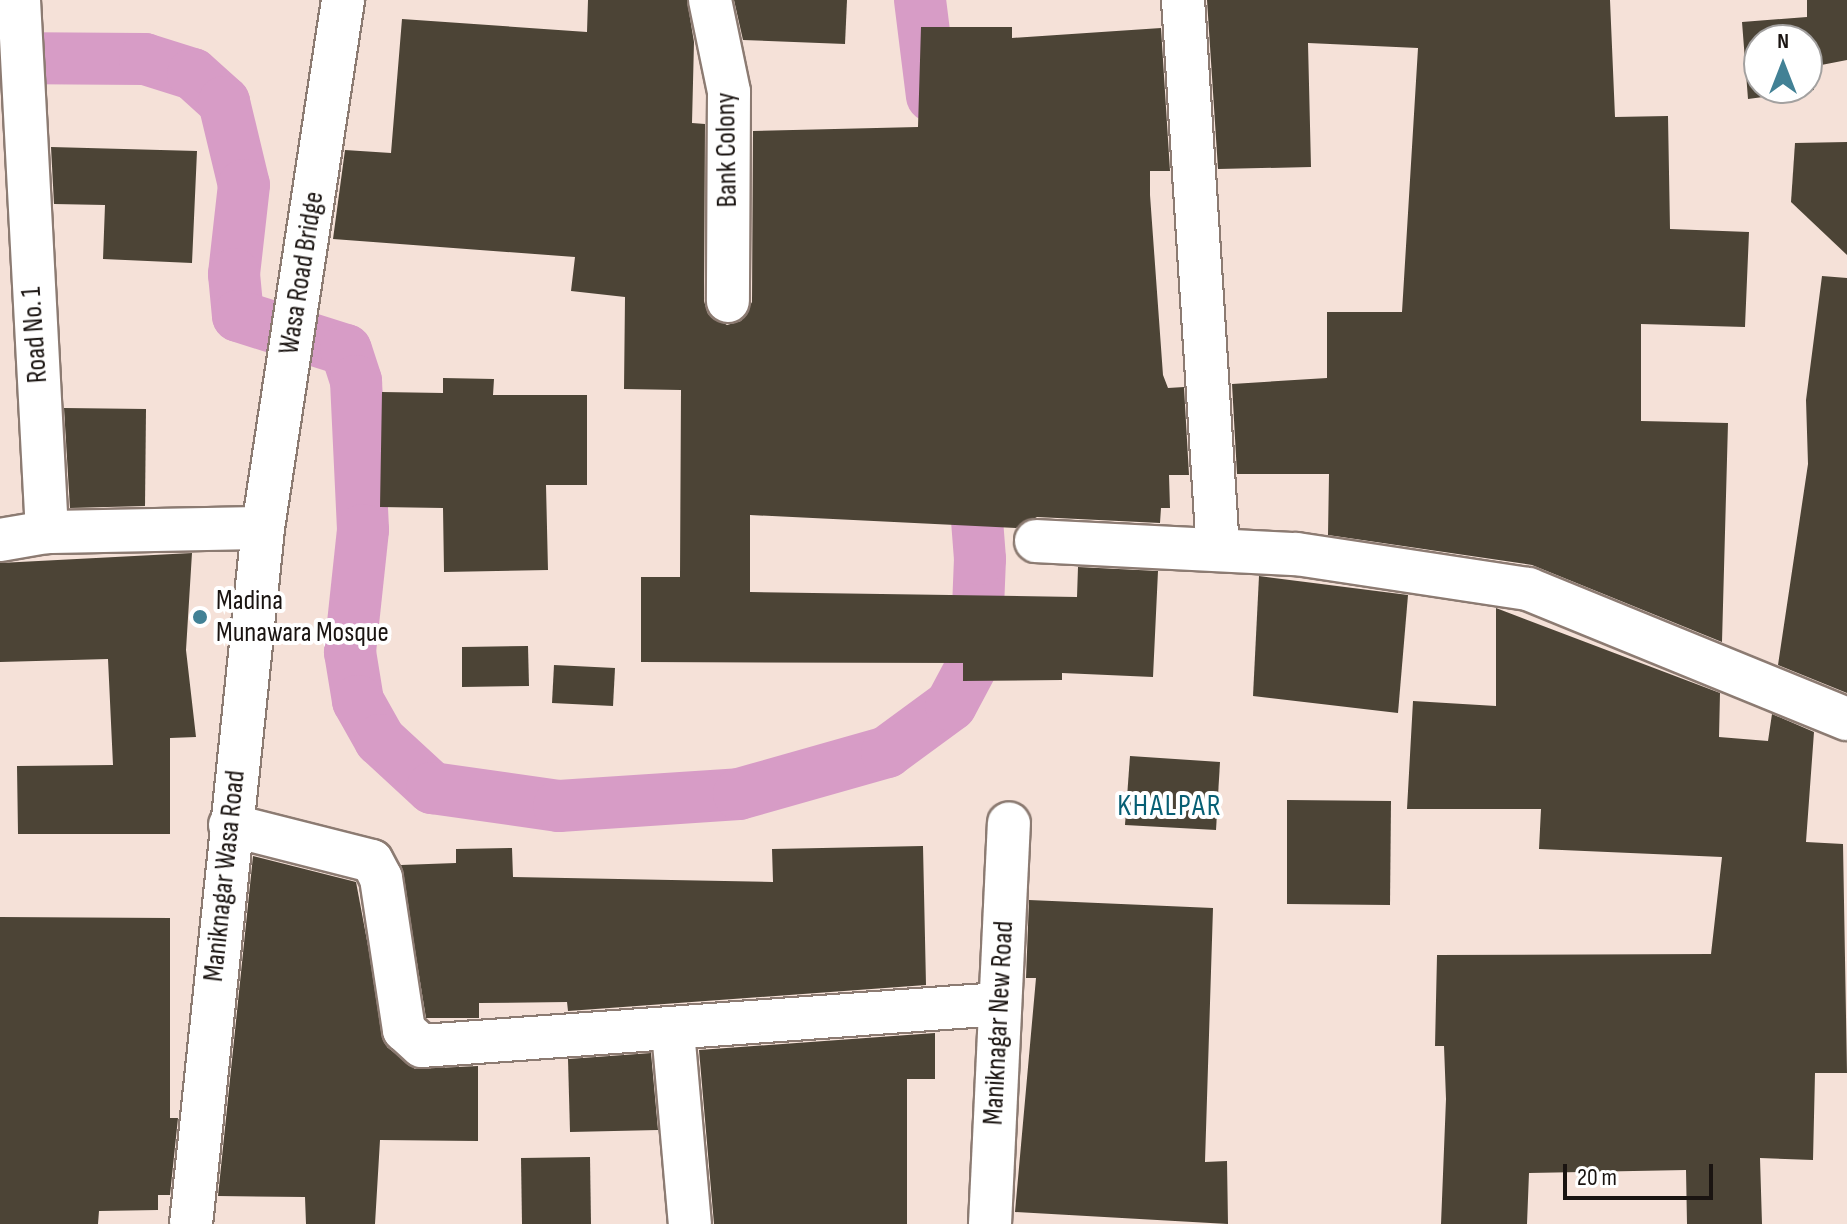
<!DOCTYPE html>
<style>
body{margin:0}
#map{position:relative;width:1847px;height:1224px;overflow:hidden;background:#f5e1d8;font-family:"Sofia Sans Condensed",sans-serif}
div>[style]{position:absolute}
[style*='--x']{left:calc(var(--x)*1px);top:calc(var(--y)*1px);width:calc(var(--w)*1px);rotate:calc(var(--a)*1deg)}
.canal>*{height:52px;margin:-26px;padding:0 26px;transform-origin:26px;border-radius:26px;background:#d79cc6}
.building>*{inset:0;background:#4c4436}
.roads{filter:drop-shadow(2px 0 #8c7b72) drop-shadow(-2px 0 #8c7b72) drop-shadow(0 2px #8c7b72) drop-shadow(0 -2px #8c7b72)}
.minor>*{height:42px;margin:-21px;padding:0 21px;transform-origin:21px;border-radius:21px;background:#fff}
.dots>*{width:22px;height:22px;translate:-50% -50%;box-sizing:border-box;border:4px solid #fff;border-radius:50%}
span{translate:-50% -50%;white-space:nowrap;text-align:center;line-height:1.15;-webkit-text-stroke:8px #fff;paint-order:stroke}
.street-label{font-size:28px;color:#1a1411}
.poi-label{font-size:28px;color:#1a1411}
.left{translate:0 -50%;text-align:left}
.neighbourhood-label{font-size:30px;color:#075f74;letter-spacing:2px}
.north{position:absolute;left:1743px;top:24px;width:80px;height:80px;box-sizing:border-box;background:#fff;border:2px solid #a3a1a0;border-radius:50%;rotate:0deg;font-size:22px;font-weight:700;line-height:32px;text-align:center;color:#1a1411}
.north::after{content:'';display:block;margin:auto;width:28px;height:36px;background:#428195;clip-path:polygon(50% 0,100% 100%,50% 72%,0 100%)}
.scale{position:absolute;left:1563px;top:1164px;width:150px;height:36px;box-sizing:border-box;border:4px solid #1a1411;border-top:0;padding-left:10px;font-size:24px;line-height:28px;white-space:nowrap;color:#1a1411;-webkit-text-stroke:6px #fff;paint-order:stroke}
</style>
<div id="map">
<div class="canal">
<div style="--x:920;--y:0;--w:97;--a:82.9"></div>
<div style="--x:0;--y:58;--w:145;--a:0.4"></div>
<div style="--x:145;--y:59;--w:50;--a:17.4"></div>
<div style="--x:193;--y:74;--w:42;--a:42.1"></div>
<div style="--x:224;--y:102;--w:85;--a:76.5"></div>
<div style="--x:244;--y:185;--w:90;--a:96.4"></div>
<div style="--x:234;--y:274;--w:42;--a:84.6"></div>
<div style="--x:238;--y:316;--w:113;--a:17.5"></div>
<div style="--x:346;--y:350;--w:33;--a:72"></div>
<div style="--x:356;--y:381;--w:149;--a:87.3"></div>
<div style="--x:363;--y:530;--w:123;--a:96.1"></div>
<div style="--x:350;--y:652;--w:50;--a:80.7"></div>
<div style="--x:358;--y:701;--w:45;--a:60.6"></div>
<div style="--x:380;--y:740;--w:71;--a:42.7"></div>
<div style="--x:432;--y:788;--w:128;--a:8.1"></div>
<div style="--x:559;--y:806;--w:180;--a:-3.8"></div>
<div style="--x:739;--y:794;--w:154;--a:-15.8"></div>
<div style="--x:887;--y:752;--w:79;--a:-36.3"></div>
<div style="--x:951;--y:705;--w:53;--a:-62"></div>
<div style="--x:976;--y:658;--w:99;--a:-87.7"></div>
<div style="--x:980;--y:559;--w:103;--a:-94.4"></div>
</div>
<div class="building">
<div style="clip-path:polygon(588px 0,687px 0,694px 42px,692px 123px,705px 124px,704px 301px,708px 314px,727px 325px,741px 321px,752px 302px,753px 131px,918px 127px,921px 27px,1012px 27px,1012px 38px,1161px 28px,1170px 171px,1150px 171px,1150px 195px,1163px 375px,1168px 388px,1184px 387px,1189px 475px,1169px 475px,1170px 508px,1161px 508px,1160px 523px,1037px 517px,1016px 528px,750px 515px,750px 592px,1077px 597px,1078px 567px,1158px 571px,1153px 677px,1062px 673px,1062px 680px,963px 681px,963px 663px,641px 662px,641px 577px,680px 577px,681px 390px,624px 389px,625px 297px,571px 291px,575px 257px,333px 239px,345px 150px,391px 153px,402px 19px,587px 32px)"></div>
<div style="clip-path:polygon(734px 0,847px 0,845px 44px,743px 40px)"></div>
<div style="clip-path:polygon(1207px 0,1610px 0,1615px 117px,1668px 116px,1670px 229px,1749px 232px,1745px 327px,1641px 324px,1641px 421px,1728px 423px,1722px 642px,1532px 565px,1328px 535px,1329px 474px,1237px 474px,1232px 384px,1327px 378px,1327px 312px,1402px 312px,1418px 48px,1308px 43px,1311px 167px,1218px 169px)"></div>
<div style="clip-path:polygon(evenodd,1807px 0,1847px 0,1847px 60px,1811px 67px,1814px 90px,1748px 99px,1742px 22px,1807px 17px,1807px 0,1759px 40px,1807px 40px,1807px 88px,1759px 88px,1759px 40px)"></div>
<div style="clip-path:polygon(1847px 142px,1847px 255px,1791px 202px,1795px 143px)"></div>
<div style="clip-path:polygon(51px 147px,197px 151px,192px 263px,103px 259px,105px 205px,54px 204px)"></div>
<div style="clip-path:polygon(1822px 276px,1847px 278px,1847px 693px,1778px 665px,1808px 464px,1806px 400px)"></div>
<div style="clip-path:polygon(443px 378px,494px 379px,493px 395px,587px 395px,587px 485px,546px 485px,548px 570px,444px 572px,443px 508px,380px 507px,382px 392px,443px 393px)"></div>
<div style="clip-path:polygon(64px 408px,146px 409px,145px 506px,70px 508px)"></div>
<div style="clip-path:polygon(192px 553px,186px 650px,196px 737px,170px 738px,170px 834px,18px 834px,17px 766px,113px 765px,108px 659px,0 662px,0 563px)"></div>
<div style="clip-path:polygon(1259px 576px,1408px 595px,1398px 713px,1253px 696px)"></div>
<div style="clip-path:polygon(1496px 608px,1720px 693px,1719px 737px,1768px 741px,1772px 714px,1814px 732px,1806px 842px,1843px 844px,1847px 1073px,1815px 1073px,1813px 1160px,1760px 1158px,1762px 1224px,1687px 1224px,1686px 1170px,1529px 1173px,1527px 1224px,1441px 1224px,1446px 1099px,1444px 1046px,1435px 1046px,1437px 955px,1711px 954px,1722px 857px,1539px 849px,1541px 809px,1407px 809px,1413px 701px,1496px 706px)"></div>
<div style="clip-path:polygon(528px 646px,529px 686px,462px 687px,462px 647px)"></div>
<div style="clip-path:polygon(554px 665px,615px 668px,613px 706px,552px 703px)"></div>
<div style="clip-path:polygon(1130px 756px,1220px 762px,1216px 830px,1125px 825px)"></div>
<div style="clip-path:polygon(1287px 800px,1391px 801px,1390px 905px,1287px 904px)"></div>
<div style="clip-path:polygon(923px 846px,926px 985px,568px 1011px,567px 1002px,479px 1003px,479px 1018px,426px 1018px,401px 865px,456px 863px,456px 849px,512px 848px,513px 877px,773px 882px,772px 849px)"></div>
<div style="clip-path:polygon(253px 856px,356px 882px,387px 1047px,415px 1069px,478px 1066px,478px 1141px,380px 1140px,375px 1224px,306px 1224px,305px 1197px,218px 1196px)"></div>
<div style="clip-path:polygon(1029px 900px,1213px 908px,1205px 1162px,1227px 1161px,1228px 1224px,1015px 1212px,1036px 978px,1026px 978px)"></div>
<div style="clip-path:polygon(0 917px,170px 918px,170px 1118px,178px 1118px,170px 1195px,158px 1195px,158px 1210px,99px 1211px,98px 1224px,0 1224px)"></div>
<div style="clip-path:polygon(935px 1033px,935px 1079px,907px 1079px,907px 1224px,714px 1224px,699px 1050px)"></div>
<div style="clip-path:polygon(651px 1053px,658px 1130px,570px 1132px,568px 1059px)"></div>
<div style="clip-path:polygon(590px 1157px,591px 1224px,522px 1224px,521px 1158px)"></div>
</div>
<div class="roads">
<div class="minor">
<div style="--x:19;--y:0;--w:533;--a:86.99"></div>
<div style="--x:710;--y:0;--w:94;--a:78.3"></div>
<div style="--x:729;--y:92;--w:209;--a:90.3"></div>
<div style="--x:1183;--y:0;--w:551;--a:86.36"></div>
<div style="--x:0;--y:540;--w:48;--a:-9.7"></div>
<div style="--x:47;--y:532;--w:216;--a:-1.1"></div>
<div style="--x:1036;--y:541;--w:260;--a:2.9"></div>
<div style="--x:1296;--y:554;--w:235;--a:8.6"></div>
<div style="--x:1528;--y:589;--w:344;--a:22.2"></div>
<div style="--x:230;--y:825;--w:146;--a:14.2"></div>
<div style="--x:372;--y:861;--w:19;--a:62"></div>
<div style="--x:381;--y:878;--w:154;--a:81.4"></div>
<div style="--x:404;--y:1030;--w:24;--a:42"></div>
<div style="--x:422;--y:1046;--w:579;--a:-4.16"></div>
<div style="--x:673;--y:1031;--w:194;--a:85"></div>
<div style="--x:191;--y:1224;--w:700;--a:-84.09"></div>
<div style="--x:263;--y:528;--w:534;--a:-81.38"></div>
<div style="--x:990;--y:1224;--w:401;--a:-87.3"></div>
</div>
</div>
<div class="dots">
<div style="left:200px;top:617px;background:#428195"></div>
</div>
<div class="street-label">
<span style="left:727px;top:150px;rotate:-91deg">Bank Colony</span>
<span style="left:302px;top:273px;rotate:-81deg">Wasa Road Bridge</span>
<span style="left:35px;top:335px;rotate:-94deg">Road No. 1</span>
<span style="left:225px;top:876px;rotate:-84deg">Maniknagar Wasa Road</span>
<span style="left:999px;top:1023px;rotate:-87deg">Maniknagar New Road</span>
</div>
<div class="poi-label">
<span class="left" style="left:216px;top:617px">Madina<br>Munawara Mosque</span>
</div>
<div class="neighbourhood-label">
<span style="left:1170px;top:806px">KHALPAR</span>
</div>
<div class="north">N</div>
<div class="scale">20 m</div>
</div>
